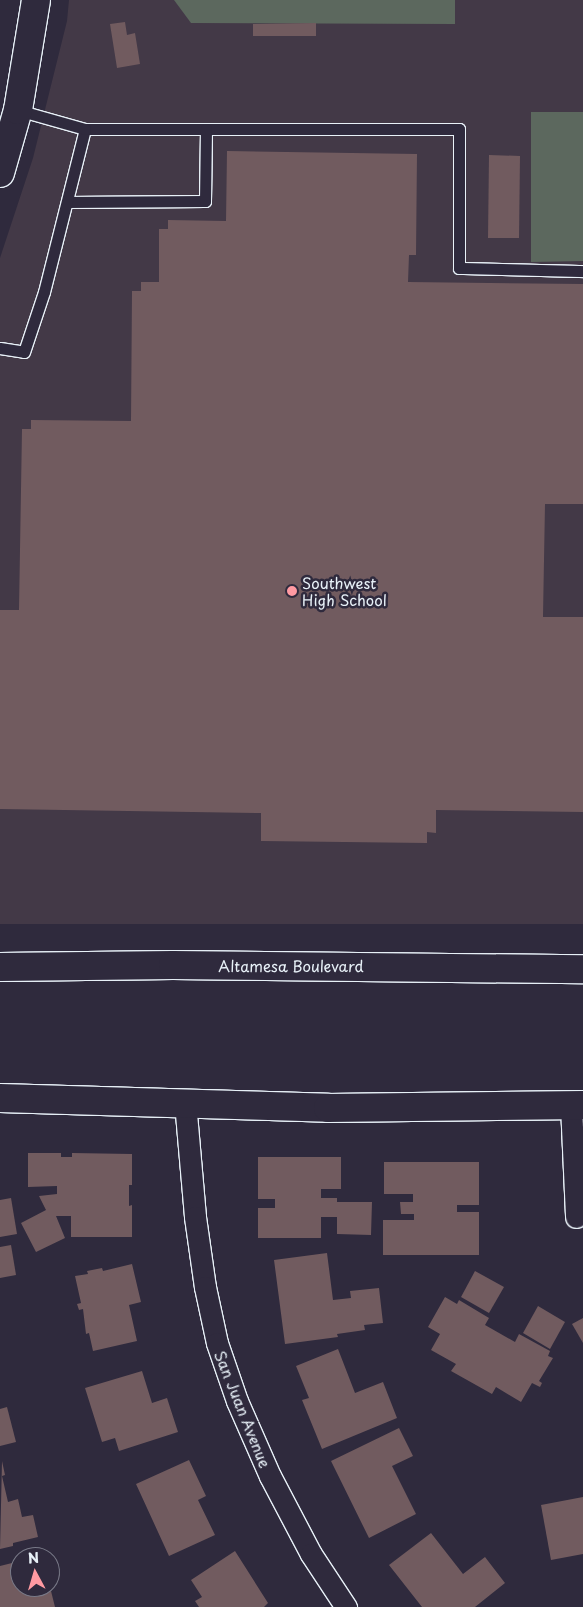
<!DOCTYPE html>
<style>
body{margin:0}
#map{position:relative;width:583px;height:1607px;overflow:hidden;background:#2f2a3d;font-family:"Playpen Sans",sans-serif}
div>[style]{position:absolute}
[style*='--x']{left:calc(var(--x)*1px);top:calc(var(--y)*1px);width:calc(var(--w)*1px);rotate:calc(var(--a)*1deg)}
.built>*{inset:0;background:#433947}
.green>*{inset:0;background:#5c685e}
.building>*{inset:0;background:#715b5f}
.roads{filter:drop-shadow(1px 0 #e8f1f8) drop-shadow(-1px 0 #e8f1f8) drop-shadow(0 1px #e8f1f8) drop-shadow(0 -1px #e8f1f8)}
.service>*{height:11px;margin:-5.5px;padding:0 5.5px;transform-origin:5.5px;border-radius:5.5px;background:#2f2a3d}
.minor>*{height:21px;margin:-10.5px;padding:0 10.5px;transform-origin:10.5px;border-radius:10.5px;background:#2f2a3d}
.tertiary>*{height:28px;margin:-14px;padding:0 14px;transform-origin:14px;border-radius:14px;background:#2f2a3d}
.secondary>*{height:28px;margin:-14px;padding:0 14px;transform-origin:14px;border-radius:14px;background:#2f2a3d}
.dots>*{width:14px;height:14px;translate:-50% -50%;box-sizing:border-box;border:2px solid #2f2a3d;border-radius:50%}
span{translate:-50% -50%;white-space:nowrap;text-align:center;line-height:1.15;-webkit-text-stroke:5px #2f2a3d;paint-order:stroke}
.poi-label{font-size:15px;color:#e8f1f8}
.left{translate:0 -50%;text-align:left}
.street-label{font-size:15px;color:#e8f1f8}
.north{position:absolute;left:10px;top:1547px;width:50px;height:50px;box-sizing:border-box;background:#2f2a3d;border:1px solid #797a88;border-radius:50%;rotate:354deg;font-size:14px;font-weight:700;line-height:20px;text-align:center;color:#e8f1f8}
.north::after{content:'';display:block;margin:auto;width:18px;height:22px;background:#ff9aa2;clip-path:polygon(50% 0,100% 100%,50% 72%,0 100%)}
</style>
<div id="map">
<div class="built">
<div style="clip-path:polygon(69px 0,583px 0,583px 924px,0 924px,0 258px,33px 158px,67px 21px)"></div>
</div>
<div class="green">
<div style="clip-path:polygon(174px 0,455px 0,455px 24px,191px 23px)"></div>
<div style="clip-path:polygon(531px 112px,583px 112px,583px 261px,531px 262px)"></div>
</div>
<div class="building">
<div style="clip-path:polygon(125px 22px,127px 35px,135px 33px,140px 64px,117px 68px,110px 24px)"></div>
<div style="clip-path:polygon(316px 23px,316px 36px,253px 36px,253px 24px)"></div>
<div style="clip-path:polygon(227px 151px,417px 154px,416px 255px,409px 255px,408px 282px,583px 284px,583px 504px,545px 504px,543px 617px,583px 617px,583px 812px,436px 810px,436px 833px,427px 832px,427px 843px,261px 841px,261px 813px,0 809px,0 610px,19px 610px,22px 429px,31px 429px,31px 420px,131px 421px,132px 291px,141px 291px,141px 282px,159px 282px,159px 229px,168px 229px,168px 220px,226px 221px)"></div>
<div style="clip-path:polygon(489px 155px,520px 156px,519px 238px,488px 238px)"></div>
<div style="clip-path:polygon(28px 1153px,61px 1153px,61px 1157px,72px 1157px,72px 1153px,132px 1154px,132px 1185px,129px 1185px,129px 1206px,132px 1205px,132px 1237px,71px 1237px,71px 1216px,56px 1216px,65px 1238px,36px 1252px,21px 1223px,46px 1210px,39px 1196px,57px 1194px,57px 1186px,28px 1187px)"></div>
<div style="clip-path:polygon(258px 1157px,341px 1157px,341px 1189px,321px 1189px,321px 1198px,337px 1198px,337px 1202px,372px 1202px,371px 1235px,337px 1234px,337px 1217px,321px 1217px,321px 1238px,258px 1238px,258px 1208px,275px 1208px,275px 1199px,258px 1199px)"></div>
<div style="clip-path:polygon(384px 1162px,479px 1162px,479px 1205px,457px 1205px,457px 1212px,479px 1212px,479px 1255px,383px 1255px,383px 1220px,414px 1220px,414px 1214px,401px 1214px,400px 1202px,413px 1202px,413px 1194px,384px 1194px)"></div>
<div style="clip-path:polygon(11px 1198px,17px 1234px,0 1237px,0 1200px)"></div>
<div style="clip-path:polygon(11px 1245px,16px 1275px,0 1278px,0 1247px)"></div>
<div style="clip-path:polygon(327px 1253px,333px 1300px,351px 1298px,350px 1291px,379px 1288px,383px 1323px,364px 1325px,365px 1330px,337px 1334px,338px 1337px,285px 1344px,274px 1260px)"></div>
<div style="clip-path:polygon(132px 1264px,141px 1302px,129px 1305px,137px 1341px,93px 1351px,89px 1333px,86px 1334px,83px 1309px,79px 1310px,77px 1304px,81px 1303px,75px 1276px,88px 1274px,87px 1271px,102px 1268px,103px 1271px)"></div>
<div style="clip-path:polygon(475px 1271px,504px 1287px,489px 1313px,461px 1297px)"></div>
<div style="clip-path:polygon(445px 1297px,457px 1304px,459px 1300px,489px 1318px,485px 1325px,515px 1342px,519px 1334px,550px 1351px,548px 1356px,553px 1358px,539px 1381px,542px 1383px,540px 1387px,532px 1383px,521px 1402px,496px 1387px,492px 1394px,451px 1371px,456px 1364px,431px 1350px,440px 1334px,428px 1327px)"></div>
<div style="clip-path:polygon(538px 1306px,565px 1322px,550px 1349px,523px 1333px)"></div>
<div style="clip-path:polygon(583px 1318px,583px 1343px,572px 1324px)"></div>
<div style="clip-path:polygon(338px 1349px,355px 1393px,383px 1382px,397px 1418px,322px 1449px,302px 1400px,309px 1398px,296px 1366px)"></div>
<div style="clip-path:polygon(142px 1371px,152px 1403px,167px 1398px,178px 1432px,119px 1451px,115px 1438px,102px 1442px,85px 1388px)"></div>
<div style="clip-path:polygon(7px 1407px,16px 1442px,0 1446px,0 1409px)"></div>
<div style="clip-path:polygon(399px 1428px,413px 1456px,392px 1466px,416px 1514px,369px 1538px,331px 1461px)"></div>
<div style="clip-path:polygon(189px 1460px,206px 1496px,198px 1500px,215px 1535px,169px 1556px,136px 1484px)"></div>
<div style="clip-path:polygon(2px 1461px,5px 1475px,2px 1476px,8px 1502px,18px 1499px,22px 1517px,33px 1515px,38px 1537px,13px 1543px,13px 1546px,0 1549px)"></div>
<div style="clip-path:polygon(583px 1497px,583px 1554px,551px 1560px,541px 1505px)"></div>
<div style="clip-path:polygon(431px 1533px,463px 1574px,485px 1557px,505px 1583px,475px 1607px,422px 1607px,389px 1565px)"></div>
<div style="clip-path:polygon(235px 1551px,268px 1603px,264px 1607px,199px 1607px,195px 1601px,202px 1597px,191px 1580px)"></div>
<div style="clip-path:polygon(20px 1561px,20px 1587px,29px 1587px,31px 1596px,51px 1591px,55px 1607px,0 1607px,0 1566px)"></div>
</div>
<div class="roads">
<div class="service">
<div style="--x:85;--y:129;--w:374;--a:0"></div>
<div style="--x:459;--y:129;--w:139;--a:90"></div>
<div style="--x:459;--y:268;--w:124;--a:1.4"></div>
<div style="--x:67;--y:202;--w:138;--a:-0.4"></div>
<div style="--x:205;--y:201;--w:72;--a:-89.2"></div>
<div style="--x:0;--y:348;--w:24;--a:9"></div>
<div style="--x:24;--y:352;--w:63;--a:-71.6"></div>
<div style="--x:44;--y:292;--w:168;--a:-75.9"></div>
<div style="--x:85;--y:129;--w:70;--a:-164.2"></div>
</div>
<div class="minor">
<div style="--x:185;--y:1102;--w:115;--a:85"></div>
<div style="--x:195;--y:1217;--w:71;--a:81.9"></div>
<div style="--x:205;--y:1287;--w:57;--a:77.9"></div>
<div style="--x:217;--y:1343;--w:61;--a:71"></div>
<div style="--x:237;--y:1401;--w:82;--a:66.3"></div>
<div style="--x:270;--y:1476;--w:88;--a:62.3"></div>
<div style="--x:311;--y:1554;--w:64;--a:56.6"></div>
<div style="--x:571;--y:1105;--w:112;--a:87.4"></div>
</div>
<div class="tertiary">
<div style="--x:0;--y:173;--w:66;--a:-74.1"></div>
<div style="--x:18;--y:110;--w:111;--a:-80.7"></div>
</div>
<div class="secondary">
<div style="--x:0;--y:967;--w:173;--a:-0.7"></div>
<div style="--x:173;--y:965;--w:410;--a:0.6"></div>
<div style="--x:0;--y:1098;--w:328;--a:1.7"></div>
<div style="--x:328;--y:1108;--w:255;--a:-0.7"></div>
</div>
</div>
<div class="dots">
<div style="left:292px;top:591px;background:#ff9aa2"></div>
</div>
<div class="poi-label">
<span class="left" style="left:302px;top:591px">Southwest<br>High School</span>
</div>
<div class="street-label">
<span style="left:291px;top:966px">Altamesa Boulevard</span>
<span style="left:243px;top:1409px;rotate:68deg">San Juan Avenue</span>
</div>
<div class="north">N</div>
</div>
